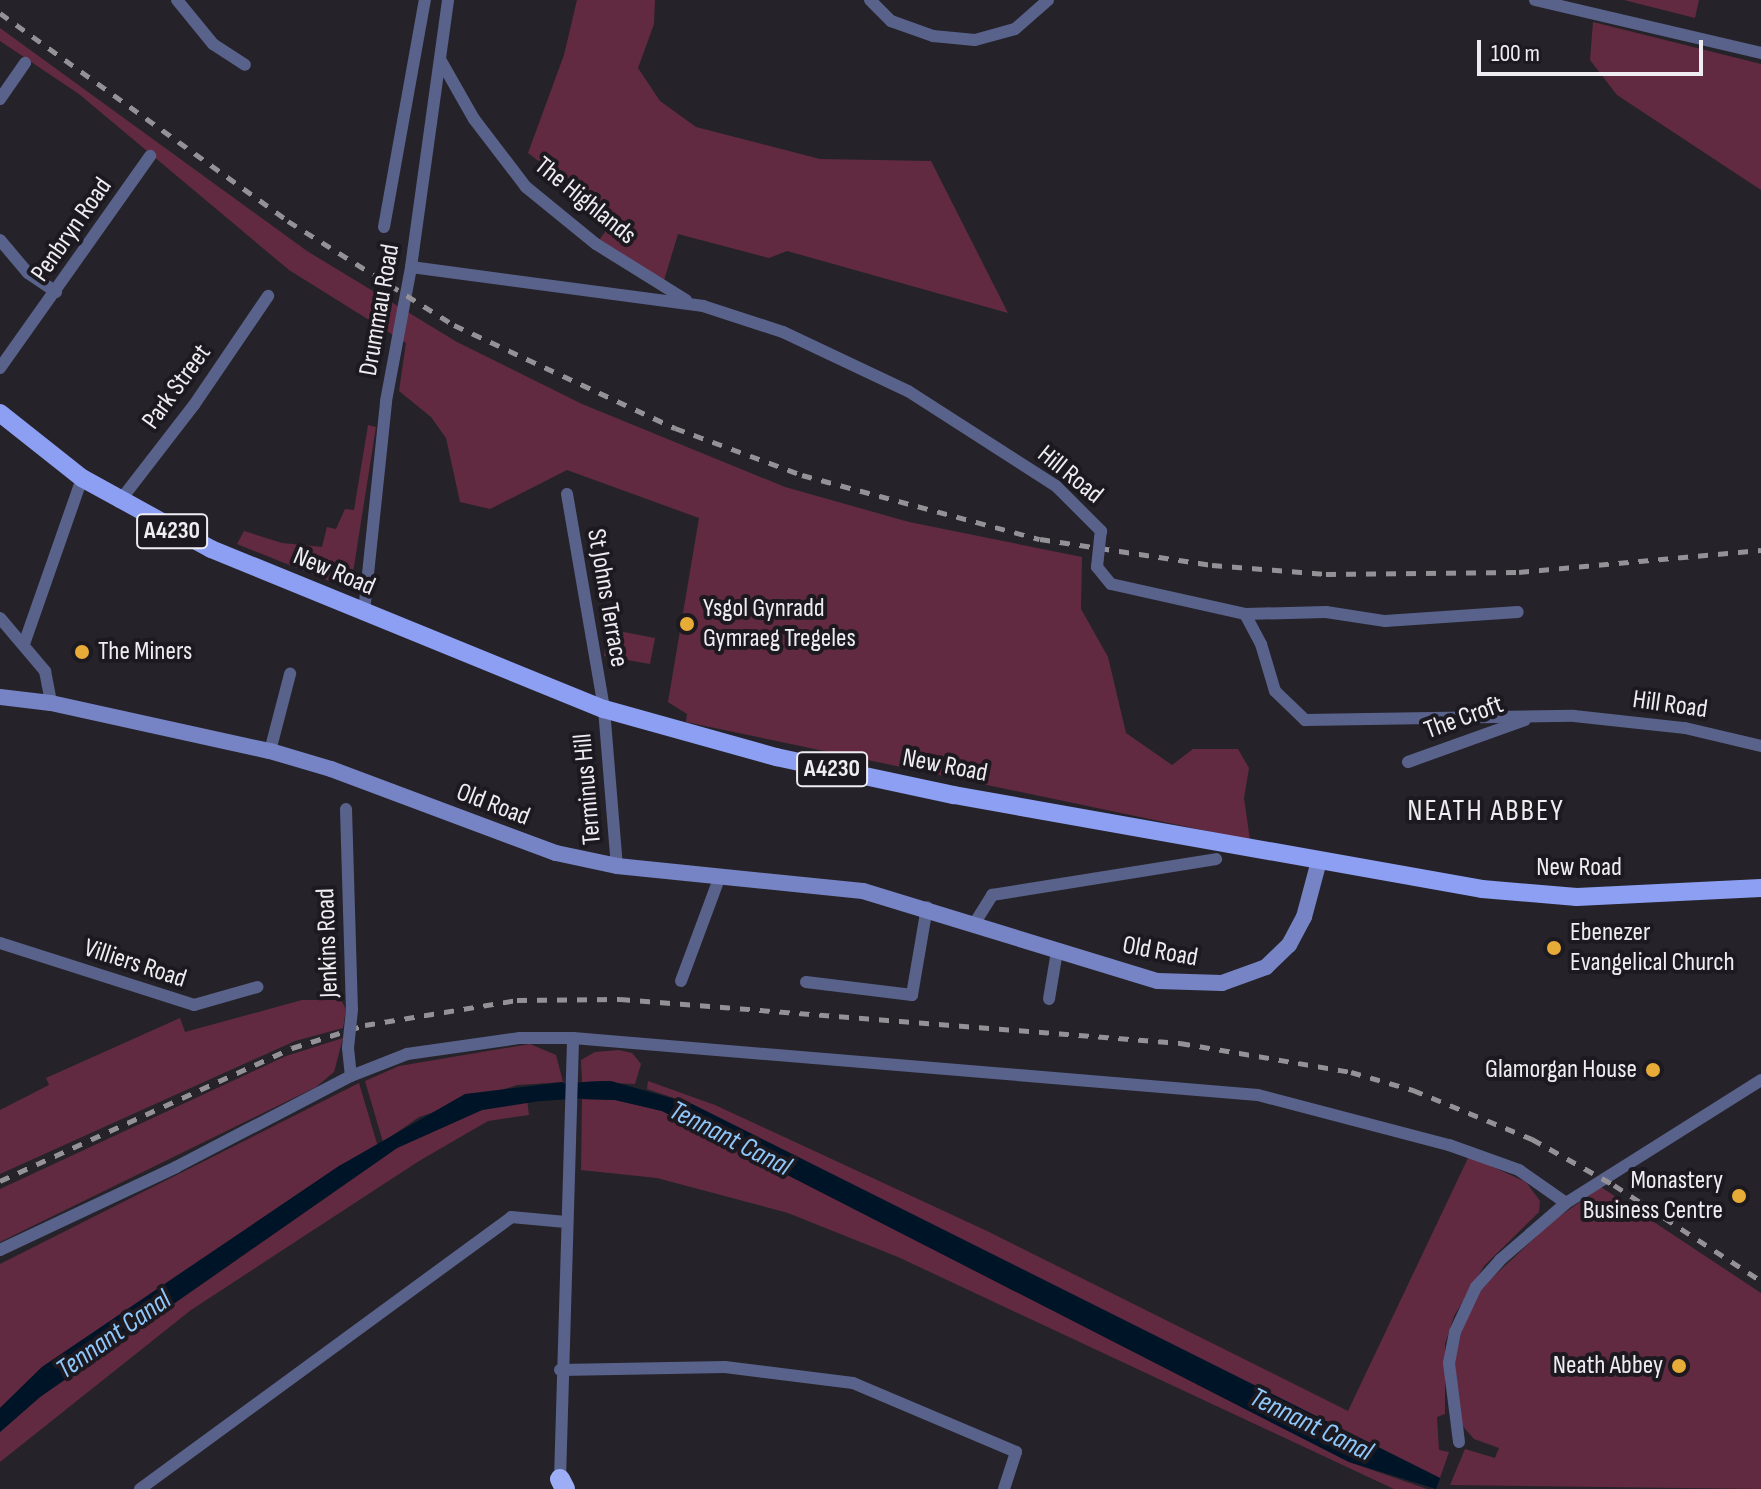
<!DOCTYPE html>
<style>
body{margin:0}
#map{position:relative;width:1761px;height:1489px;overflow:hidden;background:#252329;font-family:"Sofia Sans Condensed",sans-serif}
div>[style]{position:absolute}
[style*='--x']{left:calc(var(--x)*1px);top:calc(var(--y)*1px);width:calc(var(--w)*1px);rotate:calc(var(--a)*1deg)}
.green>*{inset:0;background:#622a40}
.water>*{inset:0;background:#001428}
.canal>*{height:16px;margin:-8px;padding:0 8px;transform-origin:8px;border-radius:8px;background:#001428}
.minor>*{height:12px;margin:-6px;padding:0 6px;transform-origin:6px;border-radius:6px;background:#59628b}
.secondary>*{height:16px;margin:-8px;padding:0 8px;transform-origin:8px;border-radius:8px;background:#7684c5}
.primary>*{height:18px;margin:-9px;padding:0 9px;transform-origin:9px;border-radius:9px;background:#8d9ff3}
.trunk>*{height:20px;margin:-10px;padding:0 10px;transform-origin:10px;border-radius:10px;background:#9dadf6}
.rail>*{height:5px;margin-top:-2.5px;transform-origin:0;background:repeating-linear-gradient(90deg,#949297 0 10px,transparent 0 20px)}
.minor-bridge>*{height:12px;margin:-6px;padding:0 6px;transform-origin:6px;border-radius:6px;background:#59628b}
.dots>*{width:22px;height:22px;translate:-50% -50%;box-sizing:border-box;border:4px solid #1c1a20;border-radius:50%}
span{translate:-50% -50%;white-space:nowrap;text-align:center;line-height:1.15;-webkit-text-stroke:8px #1c1a20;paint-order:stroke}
.shield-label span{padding:2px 6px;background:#1c1a20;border:2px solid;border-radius:6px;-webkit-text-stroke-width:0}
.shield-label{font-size:24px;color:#efedf2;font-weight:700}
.street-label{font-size:26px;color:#efedf2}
.poi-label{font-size:26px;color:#efedf2}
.left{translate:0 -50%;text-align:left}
.right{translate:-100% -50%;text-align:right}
.water-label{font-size:28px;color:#90c8fb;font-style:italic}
.quarter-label{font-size:30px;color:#efedf2;letter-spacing:2px}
.scale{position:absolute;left:1477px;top:40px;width:226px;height:36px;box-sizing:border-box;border:4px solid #efedf2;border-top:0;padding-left:10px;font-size:24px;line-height:28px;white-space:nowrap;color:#efedf2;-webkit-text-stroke:6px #1c1a20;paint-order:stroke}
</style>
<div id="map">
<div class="green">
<div style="clip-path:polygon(577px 0,655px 0,654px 24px,638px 68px,660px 101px,696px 127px,820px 159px,931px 161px,1008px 313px,787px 251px,769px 258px,678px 234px,662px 287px,596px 244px,615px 219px,528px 153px,564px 55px)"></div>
<div style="clip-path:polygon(1624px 0,1699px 0,1695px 18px)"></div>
<div style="clip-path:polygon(1593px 22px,1761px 64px,1761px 190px,1617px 95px,1590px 60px)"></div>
<div style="clip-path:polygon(0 28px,307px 251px,457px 342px,582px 404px,785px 487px,909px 522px,1082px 557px,1081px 609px,1108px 657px,1126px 733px,1172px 765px,1193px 749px,1238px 749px,1249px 768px,1244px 798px,1250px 840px,686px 722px,687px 714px,668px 702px,699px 518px,567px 470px,490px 509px,460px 502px,446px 438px,431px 417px,399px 391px,406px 343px,289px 270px,79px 94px,0 41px)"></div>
<div style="clip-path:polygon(368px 425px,376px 427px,352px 579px,339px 585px,237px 544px,244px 531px,282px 543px,322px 547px,327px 527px,336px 529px,345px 509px,354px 510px)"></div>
<div style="clip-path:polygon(608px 629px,655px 638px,650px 664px,604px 656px)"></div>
<div style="clip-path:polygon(302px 1000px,341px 1000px,346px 1009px,343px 1028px,295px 1041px,0 1174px,0 1110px,49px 1085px,46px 1078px,180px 1018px,185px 1032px)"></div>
<div style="clip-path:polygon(343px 1038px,334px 1072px,316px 1087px,0 1242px,0 1189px,286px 1056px)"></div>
<div style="clip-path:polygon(530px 1044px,556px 1055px,563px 1082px,517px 1085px,419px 1117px,383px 1142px,365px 1081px,399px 1066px)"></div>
<div style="clip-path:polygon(619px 1050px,632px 1053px,641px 1064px,635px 1084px,582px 1082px,581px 1060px,595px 1052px)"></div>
<div style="clip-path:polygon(648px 1081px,715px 1105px,987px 1231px,1348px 1411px,1469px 1156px,1526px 1182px,1540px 1201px,1539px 1212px,1484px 1266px,1454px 1316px,1445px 1344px,1445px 1414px,1437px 1417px,1439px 1450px,1449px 1452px,1440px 1478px,692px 1104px,647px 1089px)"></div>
<div style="clip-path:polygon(359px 1083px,378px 1147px,339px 1166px,42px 1367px,0 1408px,0 1264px)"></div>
<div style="clip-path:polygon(582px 1099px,615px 1100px,662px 1111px,1349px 1462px,1427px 1489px,1394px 1489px,898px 1257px,788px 1213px,657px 1178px,581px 1170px)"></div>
<div style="clip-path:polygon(527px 1100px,529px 1115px,488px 1121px,419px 1161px,191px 1310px,0 1462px,0 1432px,40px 1397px,397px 1148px,482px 1110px)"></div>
<div style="clip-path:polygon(1601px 1187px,1761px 1293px,1761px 1489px,1450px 1485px,1465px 1449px,1495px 1458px,1499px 1448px,1474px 1439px,1460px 1423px,1453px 1367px,1464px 1321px,1480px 1289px,1553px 1221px)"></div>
</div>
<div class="water">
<div style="clip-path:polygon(611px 1081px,692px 1104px,1440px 1478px,1436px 1489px,1349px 1462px,662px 1111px,615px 1100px,582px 1099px,582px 1082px)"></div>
<div style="clip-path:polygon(563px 1082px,559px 1098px,482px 1110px,397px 1148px,40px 1397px,0 1432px,0 1408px,42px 1367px,339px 1166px,465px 1094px)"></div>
</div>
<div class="canal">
<div style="--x:540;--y:1093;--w:64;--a:-3.6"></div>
</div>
<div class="minor">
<div style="--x:177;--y:0;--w:57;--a:50.7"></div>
<div style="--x:213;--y:44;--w:38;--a:33"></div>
<div style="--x:870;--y:0;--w:30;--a:45"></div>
<div style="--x:891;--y:21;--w:45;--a:19.7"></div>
<div style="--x:933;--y:36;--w:42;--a:5.4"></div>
<div style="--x:975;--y:40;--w:41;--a:-15.4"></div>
<div style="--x:1015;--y:29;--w:44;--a:-41.3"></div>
<div style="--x:1535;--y:0;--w:232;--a:13.2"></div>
<div style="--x:441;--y:61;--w:67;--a:60.4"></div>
<div style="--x:474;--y:119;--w:86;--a:52.6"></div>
<div style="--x:526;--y:187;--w:90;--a:39.2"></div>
<div style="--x:596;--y:244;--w:106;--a:31.9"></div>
<div style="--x:0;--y:99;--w:44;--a:-55.2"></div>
<div style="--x:384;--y:227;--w:231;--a:-79.8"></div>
<div style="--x:0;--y:240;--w:43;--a:49.7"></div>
<div style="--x:28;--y:273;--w:34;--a:34"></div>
<div style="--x:411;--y:267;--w:295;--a:7.6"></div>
<div style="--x:703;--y:306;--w:84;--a:18"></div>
<div style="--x:783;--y:332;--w:138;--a:25.3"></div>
<div style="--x:908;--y:391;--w:176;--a:32.7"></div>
<div style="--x:1056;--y:486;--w:64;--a:45"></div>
<div style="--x:1101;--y:531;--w:7;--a:98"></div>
<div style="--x:0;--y:368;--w:260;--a:-54.7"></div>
<div style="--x:567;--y:494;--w:218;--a:80.2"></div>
<div style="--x:604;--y:709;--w:158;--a:85.3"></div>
<div style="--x:119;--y:502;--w:123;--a:-52.3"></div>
<div style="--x:194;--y:405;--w:132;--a:-55.8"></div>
<div style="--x:1097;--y:567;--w:22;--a:51"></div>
<div style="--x:1111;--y:584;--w:137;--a:12.6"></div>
<div style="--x:1245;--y:614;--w:34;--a:62"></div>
<div style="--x:1261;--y:644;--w:49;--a:73.4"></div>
<div style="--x:1275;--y:691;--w:42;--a:44"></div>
<div style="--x:1305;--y:720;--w:269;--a:-0.9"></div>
<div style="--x:1574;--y:716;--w:112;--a:6.2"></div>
<div style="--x:1685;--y:728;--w:78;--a:13.3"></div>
<div style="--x:364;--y:612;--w:212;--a:-84"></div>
<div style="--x:386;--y:401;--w:136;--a:-79.4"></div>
<div style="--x:411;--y:267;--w:270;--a:-82.1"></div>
<div style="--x:1245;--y:614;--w:81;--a:-1.4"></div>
<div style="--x:1326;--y:612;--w:60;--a:8.7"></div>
<div style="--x:1385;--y:621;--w:133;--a:-3.9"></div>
<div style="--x:0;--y:618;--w:70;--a:49.7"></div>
<div style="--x:45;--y:671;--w:33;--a:79"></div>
<div style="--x:24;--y:644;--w:176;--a:-70.7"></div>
<div style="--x:270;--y:751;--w:80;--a:-75.4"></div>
<div style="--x:1408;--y:762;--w:124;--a:-19.7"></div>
<div style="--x:346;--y:809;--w:200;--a:88.3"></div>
<div style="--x:976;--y:921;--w:31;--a:-58"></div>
<div style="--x:992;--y:895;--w:227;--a:-9.1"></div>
<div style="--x:0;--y:943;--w:204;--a:17.7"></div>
<div style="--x:194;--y:1005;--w:66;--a:-15.9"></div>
<div style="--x:681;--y:981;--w:112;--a:-69.6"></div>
<div style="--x:806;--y:982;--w:107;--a:7"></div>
<div style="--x:912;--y:995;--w:89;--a:-80.3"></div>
<div style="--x:1049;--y:999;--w:49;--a:-80.5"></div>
<div style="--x:348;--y:1048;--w:28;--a:84"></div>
<div style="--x:0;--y:1250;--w:195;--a:-25.2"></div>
<div style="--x:176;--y:1167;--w:197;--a:-27.5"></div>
<div style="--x:351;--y:1076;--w:60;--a:-21.4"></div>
<div style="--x:407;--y:1054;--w:113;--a:-8.1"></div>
<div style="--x:519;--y:1038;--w:54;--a:0"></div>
<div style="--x:573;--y:1038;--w:687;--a:4.76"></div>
<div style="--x:1258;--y:1095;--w:197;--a:14.7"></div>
<div style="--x:1449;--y:1145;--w:74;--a:19.7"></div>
<div style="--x:1519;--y:1170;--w:57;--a:35.1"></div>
<div style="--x:560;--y:1370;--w:165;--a:-1"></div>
<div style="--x:725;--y:1367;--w:129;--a:7.1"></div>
<div style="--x:853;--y:1383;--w:177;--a:22.9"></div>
<div style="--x:1016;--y:1452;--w:39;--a:108"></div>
<div style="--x:1459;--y:1442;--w:80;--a:-97.2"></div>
<div style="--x:1449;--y:1363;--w:32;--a:-79"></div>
<div style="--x:1455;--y:1332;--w:50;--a:-65"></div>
<div style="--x:1476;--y:1287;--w:36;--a:-48"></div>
<div style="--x:1500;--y:1260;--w:87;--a:-40.8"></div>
<div style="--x:1566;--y:1203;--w:231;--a:-32.2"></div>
<div style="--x:560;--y:1479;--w:441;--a:-88.3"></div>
<div style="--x:140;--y:1489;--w:460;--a:-36.2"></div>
<div style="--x:511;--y:1217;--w:55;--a:5.2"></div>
</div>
<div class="secondary">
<div style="--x:0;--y:697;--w:51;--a:6.7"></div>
<div style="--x:51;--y:703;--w:224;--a:12.4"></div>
<div style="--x:270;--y:751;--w:64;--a:16.4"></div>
<div style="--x:331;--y:769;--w:240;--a:20.5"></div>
<div style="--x:556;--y:853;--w:62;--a:12"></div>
<div style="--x:617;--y:866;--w:247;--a:5.8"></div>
<div style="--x:863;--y:891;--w:308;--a:17"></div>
<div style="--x:1158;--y:981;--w:64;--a:1.8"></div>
<div style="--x:1222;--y:983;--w:47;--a:-20"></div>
<div style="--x:1266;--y:967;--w:32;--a:-44"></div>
<div style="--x:1289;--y:945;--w:32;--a:-62"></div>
<div style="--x:1304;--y:917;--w:58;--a:-75"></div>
</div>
<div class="primary">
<div style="--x:0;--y:413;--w:105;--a:38.4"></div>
<div style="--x:82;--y:478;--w:147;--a:28.8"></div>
<div style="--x:211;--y:549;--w:424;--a:22.2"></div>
<div style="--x:604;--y:709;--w:179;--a:15.6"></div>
<div style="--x:776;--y:757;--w:182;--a:12.1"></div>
<div style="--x:954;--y:795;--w:536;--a:10.09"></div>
<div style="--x:1482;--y:889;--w:95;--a:4.8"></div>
<div style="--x:1577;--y:897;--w:184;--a:-2.8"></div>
</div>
<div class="trunk">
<div style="--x:560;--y:1479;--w:11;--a:63"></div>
</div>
<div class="rail">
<div style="--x:0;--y:13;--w:355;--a:35.8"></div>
<div style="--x:288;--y:221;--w:196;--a:32.1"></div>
<div style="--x:454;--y:325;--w:244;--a:25"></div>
<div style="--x:675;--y:428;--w:135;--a:20.3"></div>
<div style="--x:802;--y:475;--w:246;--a:15.1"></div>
<div style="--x:1040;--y:539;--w:174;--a:8.6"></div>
<div style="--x:1212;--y:565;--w:114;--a:4.5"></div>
<div style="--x:1326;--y:574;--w:193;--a:-0.6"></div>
<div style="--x:1519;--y:572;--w:243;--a:-5.2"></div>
<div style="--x:0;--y:1181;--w:321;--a:-24.5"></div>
<div style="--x:292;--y:1048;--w:77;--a:-17.5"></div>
<div style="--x:365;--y:1025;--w:154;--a:-9.3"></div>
<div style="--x:517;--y:1000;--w:103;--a:-0.6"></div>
<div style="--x:620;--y:999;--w:562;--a:4.49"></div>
<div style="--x:1180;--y:1043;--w:173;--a:9.6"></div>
<div style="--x:1351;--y:1072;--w:65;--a:16.2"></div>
<div style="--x:1413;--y:1090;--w:129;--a:22.4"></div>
<div style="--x:1532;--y:1139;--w:94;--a:29.3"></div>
<div style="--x:1614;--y:1185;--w:176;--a:33.1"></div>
</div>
<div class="minor-bridge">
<div style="--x:1097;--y:567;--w:29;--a:-84"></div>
<div style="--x:348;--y:1048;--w:39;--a:-84"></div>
</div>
<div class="dots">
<div style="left:687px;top:624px;background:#e7ac37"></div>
<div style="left:82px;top:652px;background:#e7ac37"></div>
<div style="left:1554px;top:948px;background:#e7ac37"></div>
<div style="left:1653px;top:1070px;background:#e7ac37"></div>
<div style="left:1739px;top:1196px;background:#e7ac37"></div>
<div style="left:1679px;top:1366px;background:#e7ac37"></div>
</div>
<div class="shield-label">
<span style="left:172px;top:531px">A4230</span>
<span style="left:832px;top:769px">A4230</span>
</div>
<div class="street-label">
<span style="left:585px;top:201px;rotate:39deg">The Highlands</span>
<span style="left:72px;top:230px;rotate:-55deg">Penbryn Road</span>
<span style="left:380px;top:310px;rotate:-80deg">Drummau Road</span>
<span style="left:177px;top:387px;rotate:-54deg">Park Street</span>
<span style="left:1070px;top:475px;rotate:39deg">Hill Road</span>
<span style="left:334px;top:572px;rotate:23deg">New Road</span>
<span style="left:607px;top:598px;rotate:80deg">St Johns Terrace</span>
<span style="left:1670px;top:705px;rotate:8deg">Hill Road</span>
<span style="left:1464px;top:718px;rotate:-20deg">The Croft</span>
<span style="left:945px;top:766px;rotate:11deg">New Road</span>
<span style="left:588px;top:789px;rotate:-95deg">Terminus Hill</span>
<span style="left:493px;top:805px;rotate:21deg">Old Road</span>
<span style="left:1579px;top:868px">New Road</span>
<span style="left:328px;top:943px;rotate:-92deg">Jenkins Road</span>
<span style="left:1160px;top:952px;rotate:10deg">Old Road</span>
<span style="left:135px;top:964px;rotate:18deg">Villiers Road</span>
</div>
<div class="poi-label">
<span class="left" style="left:703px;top:624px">Ysgol Gynradd<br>Gymraeg Tregeles</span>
<span class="left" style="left:98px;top:652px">The Miners</span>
<span class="left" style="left:1570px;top:948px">Ebenezer<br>Evangelical Church</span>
<span class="right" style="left:1637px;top:1070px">Glamorgan House</span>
<span class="right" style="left:1723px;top:1196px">Monastery<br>Business Centre</span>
<span class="right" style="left:1663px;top:1366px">Neath Abbey</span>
</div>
<div class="water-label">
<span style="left:730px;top:1139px;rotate:27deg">Tennant Canal</span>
<span style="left:114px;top:1335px;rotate:-35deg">Tennant Canal</span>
<span style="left:1311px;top:1425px;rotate:26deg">Tennant Canal</span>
</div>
<div class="quarter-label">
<span style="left:1486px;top:811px">NEATH ABBEY</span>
</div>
<div class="scale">100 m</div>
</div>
